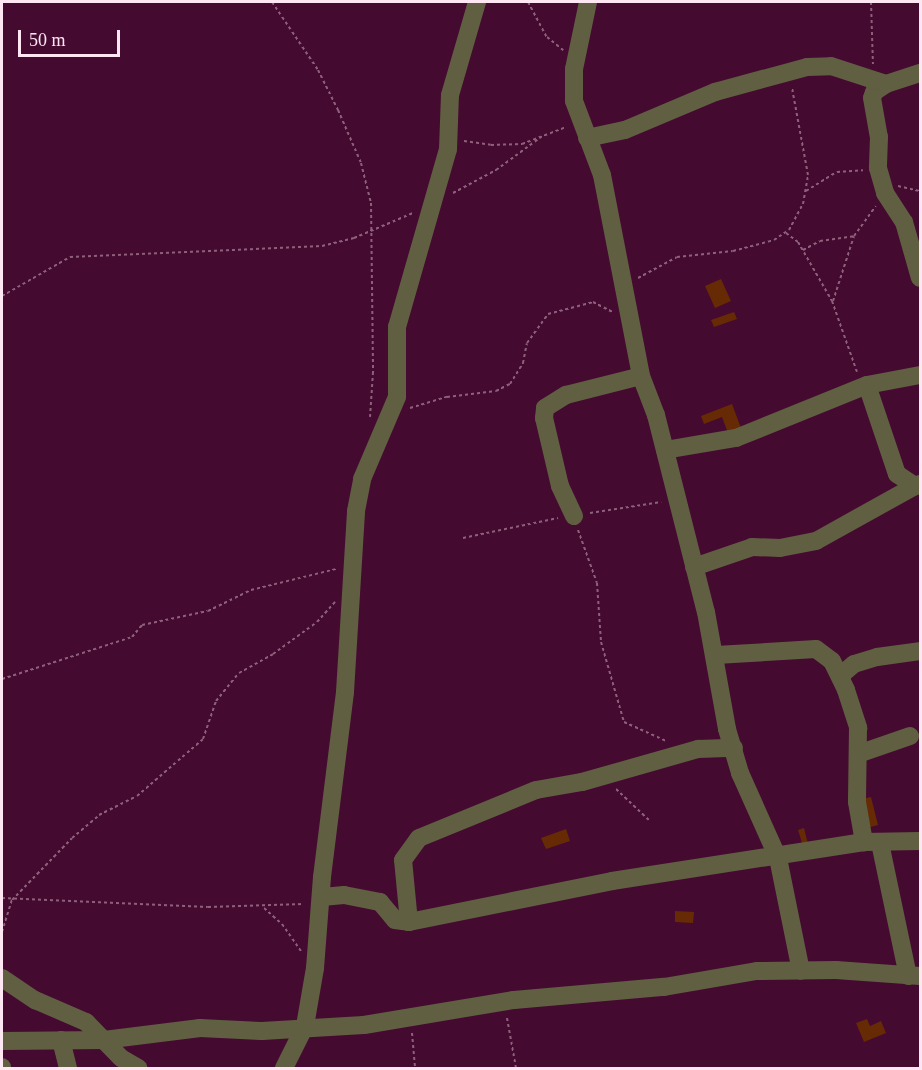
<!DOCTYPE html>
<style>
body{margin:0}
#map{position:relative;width:922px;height:1070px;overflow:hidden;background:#450a30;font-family:Georgia,serif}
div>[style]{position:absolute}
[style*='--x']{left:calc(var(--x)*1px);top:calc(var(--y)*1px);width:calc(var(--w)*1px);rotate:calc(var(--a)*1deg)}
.building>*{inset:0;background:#662a05}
.path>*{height:2px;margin-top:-1px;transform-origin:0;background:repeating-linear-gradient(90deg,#8d607c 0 3px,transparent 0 6px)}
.minor>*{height:18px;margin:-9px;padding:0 9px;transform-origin:9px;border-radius:9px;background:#605f42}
span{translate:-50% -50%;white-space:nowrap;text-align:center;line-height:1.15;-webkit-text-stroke:5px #450a30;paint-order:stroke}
.frame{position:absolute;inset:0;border:3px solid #fee7f3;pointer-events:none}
.scale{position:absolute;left:18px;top:30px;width:102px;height:27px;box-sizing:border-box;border:3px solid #fee7f3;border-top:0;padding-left:8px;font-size:18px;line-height:21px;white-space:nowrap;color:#fee7f3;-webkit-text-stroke:4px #450a30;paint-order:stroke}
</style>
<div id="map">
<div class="building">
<div style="clip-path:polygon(721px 279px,731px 301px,715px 308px,705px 286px)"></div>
<div style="clip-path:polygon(734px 312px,737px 319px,714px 327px,711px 320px)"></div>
<div style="clip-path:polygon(732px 404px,741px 428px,728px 433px,722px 417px,704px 424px,701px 416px)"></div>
<div style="clip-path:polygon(871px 797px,878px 825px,859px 830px,853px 801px)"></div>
<div style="clip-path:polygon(804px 828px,808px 844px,803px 846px,798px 830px)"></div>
<div style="clip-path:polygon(566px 829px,570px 841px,546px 849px,541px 838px)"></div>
<div style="clip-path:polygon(675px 911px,694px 912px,693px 923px,675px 922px)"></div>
<div style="clip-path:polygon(867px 1019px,870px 1026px,881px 1021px,886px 1033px,864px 1042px,856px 1023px)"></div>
</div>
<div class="path">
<div style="--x:272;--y:2;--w:82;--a:55.9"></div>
<div style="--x:318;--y:70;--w:45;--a:63.4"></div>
<div style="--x:338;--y:110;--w:58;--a:66.5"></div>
<div style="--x:361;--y:163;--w:41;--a:76"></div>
<div style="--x:371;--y:203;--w:169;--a:89.3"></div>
<div style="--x:373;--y:372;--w:45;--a:93.8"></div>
<div style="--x:528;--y:2;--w:40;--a:62"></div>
<div style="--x:547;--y:37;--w:21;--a:39"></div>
<div style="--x:871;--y:2;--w:62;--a:88.2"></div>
<div style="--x:464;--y:141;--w:27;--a:8"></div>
<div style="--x:491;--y:145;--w:31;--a:-2"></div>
<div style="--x:522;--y:144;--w:47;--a:-21.1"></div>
<div style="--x:898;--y:186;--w:23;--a:13"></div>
<div style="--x:806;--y:191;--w:36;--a:-32"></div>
<div style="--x:837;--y:172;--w:26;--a:-4"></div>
<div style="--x:453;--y:193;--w:49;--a:-28.1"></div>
<div style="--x:496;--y:170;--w:56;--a:-36.3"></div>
<div style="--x:786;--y:233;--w:15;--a:37"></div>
<div style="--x:798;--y:242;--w:68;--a:60"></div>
<div style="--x:832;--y:301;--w:75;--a:70.6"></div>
<div style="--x:803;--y:250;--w:19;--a:-28"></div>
<div style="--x:820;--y:241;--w:34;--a:-8"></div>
<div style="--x:638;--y:278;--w:44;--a:-28.3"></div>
<div style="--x:677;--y:257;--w:56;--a:-6.1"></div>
<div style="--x:733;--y:251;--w:42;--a:-15"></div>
<div style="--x:774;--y:240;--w:18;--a:-34"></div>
<div style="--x:789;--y:230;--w:30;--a:-62"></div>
<div style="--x:803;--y:204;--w:29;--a:-80"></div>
<div style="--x:808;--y:175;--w:88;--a:-100.4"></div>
<div style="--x:2;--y:296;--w:78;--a:-29.8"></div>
<div style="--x:70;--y:257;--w:252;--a:-2.5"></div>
<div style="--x:322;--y:246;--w:33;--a:-14"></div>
<div style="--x:354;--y:238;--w:64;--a:-23"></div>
<div style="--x:833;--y:301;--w:68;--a:-72.1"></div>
<div style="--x:854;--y:236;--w:37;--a:-54"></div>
<div style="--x:410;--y:408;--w:39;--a:-17"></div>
<div style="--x:447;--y:397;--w:49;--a:-7"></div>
<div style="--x:496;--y:391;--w:16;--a:-27"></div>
<div style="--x:510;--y:384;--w:25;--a:-58"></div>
<div style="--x:523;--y:363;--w:20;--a:-79"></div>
<div style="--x:527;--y:343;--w:36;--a:-54"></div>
<div style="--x:548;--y:314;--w:47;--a:-14.9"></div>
<div style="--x:593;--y:302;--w:22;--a:27"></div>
<div style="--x:590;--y:513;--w:72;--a:-8.8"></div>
<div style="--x:578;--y:530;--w:56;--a:70.3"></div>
<div style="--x:597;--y:583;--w:59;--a:86.1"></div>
<div style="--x:601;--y:642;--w:83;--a:74"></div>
<div style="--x:624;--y:722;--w:46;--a:24.3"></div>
<div style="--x:463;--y:538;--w:97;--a:-11.9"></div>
<div style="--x:2;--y:679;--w:137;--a:-17.9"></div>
<div style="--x:132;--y:637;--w:16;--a:-50"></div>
<div style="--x:142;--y:625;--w:67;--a:-12"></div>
<div style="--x:208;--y:611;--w:48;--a:-26"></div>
<div style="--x:251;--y:590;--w:88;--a:-13.9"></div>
<div style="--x:616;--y:789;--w:47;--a:43.3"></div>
<div style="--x:2;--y:898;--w:206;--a:2.5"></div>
<div style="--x:208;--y:907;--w:96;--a:-1.8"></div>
<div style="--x:264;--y:908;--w:24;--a:42"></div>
<div style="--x:282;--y:924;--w:33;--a:55"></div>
<div style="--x:2;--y:932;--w:34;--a:-73"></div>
<div style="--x:12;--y:900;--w:86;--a:-45.9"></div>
<div style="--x:72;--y:838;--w:35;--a:-40"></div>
<div style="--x:99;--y:815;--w:42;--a:-26.6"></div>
<div style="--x:137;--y:796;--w:87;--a:-40.8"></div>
<div style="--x:203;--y:739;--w:40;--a:-71.1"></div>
<div style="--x:216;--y:701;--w:36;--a:-51"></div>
<div style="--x:239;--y:673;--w:39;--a:-29"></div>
<div style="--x:273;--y:654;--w:54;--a:-36"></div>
<div style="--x:317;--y:622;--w:27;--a:-48"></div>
<div style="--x:507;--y:1018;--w:51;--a:79.8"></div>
<div style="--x:412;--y:1033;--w:35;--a:85"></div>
</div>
<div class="minor">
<div style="--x:588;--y:2;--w:68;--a:101.8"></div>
<div style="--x:574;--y:69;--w:32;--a:90"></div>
<div style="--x:574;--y:101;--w:79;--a:69.3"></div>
<div style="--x:602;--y:175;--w:205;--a:79"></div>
<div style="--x:641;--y:376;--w:42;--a:69"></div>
<div style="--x:656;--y:415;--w:203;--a:75.8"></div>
<div style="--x:706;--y:612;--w:119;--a:79.8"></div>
<div style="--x:727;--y:729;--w:46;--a:73.5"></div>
<div style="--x:740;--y:773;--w:93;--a:65.9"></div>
<div style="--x:778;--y:858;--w:115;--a:78.5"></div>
<div style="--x:886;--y:84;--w:14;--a:146"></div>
<div style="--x:874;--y:92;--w:6;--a:108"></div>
<div style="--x:872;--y:98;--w:40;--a:80"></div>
<div style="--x:879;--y:137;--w:31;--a:92"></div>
<div style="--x:878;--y:168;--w:26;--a:74"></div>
<div style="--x:885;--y:193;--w:35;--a:57"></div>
<div style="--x:904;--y:222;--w:58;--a:74.1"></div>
<div style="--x:587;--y:138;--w:39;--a:-12"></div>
<div style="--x:625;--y:130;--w:98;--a:-22.9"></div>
<div style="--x:715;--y:92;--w:95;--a:-15.2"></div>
<div style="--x:807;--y:67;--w:24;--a:-2"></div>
<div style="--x:831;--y:66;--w:58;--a:18.1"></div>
<div style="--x:886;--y:84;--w:36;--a:-18"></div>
<div style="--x:867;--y:385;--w:94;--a:71.4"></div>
<div style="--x:897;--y:474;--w:22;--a:34"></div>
<div style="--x:915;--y:486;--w:5;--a:-22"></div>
<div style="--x:665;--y:450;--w:72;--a:-9.6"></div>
<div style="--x:736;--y:438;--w:141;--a:-22"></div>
<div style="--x:867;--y:385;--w:54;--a:-10.7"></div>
<div style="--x:574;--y:516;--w:33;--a:-115"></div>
<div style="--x:560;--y:486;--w:70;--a:-103.2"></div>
<div style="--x:544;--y:418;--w:10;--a:-84"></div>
<div style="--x:545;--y:408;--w:25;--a:-32"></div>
<div style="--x:566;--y:395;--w:77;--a:-14.2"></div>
<div style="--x:694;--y:567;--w:61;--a:-19"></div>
<div style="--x:752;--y:547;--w:28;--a:2"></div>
<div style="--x:780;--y:548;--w:37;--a:-11"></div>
<div style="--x:816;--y:541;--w:113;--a:-29.1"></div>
<div style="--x:716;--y:655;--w:100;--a:-3.4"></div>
<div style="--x:816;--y:649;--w:20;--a:37"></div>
<div style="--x:832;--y:661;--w:32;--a:64"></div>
<div style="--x:846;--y:690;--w:40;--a:72"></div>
<div style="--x:858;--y:728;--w:74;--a:90.8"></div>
<div style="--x:857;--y:802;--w:41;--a:80.1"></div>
<div style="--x:840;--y:676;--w:18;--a:-41"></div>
<div style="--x:854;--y:664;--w:24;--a:-17"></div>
<div style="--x:877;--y:657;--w:43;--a:-7.9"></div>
<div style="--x:858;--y:754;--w:55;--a:-19.1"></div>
<div style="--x:880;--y:843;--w:136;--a:78.1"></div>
<div style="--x:322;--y:897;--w:22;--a:-5"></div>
<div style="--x:344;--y:895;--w:37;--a:11"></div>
<div style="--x:380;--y:902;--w:23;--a:50"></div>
<div style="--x:395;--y:920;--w:14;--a:8"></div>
<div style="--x:409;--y:922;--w:207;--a:-11.4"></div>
<div style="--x:612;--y:881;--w:255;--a:-8.8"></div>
<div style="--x:864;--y:842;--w:56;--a:-1"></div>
<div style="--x:409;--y:922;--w:62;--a:-95.5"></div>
<div style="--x:403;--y:860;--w:27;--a:-54"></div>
<div style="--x:419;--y:838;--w:126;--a:-22.3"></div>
<div style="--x:536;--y:790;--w:47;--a:-9.9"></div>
<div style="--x:582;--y:782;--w:121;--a:-15.9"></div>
<div style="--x:698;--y:749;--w:36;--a:-2"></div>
<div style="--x:2;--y:978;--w:40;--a:34"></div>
<div style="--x:35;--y:1000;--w:56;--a:23.3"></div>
<div style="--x:86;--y:1022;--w:50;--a:45.8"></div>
<div style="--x:121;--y:1058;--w:20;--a:30"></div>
<div style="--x:61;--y:1040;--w:29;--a:76"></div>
<div style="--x:2;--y:1041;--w:102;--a:-0.6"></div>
<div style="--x:104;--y:1040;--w:97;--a:-7.1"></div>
<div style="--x:200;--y:1028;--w:62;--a:2.8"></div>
<div style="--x:262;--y:1031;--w:102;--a:-3.4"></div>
<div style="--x:364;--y:1025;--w:152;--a:-9.5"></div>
<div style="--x:514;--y:1000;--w:151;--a:-5"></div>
<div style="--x:664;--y:987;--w:94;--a:-9.8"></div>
<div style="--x:757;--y:971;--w:79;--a:-0.7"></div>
<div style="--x:836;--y:970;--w:84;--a:4.1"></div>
<div style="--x:2;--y:1067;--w:1;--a:90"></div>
<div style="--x:284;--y:1068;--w:47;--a:-63.4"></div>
<div style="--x:305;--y:1026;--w:59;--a:-80.2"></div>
<div style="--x:315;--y:968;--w:91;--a:-85.6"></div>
<div style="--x:322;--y:877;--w:186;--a:-82.9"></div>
<div style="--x:345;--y:692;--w:181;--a:-86.5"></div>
<div style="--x:356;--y:511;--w:33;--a:-79"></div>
<div style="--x:362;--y:479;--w:89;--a:-66.9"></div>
<div style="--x:397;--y:397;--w:70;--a:-90"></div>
<div style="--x:397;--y:327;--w:185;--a:-74"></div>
<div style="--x:448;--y:149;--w:54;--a:-87.9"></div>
<div style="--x:450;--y:95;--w:97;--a:-73.8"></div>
</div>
<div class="frame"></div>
<div class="scale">50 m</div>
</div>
